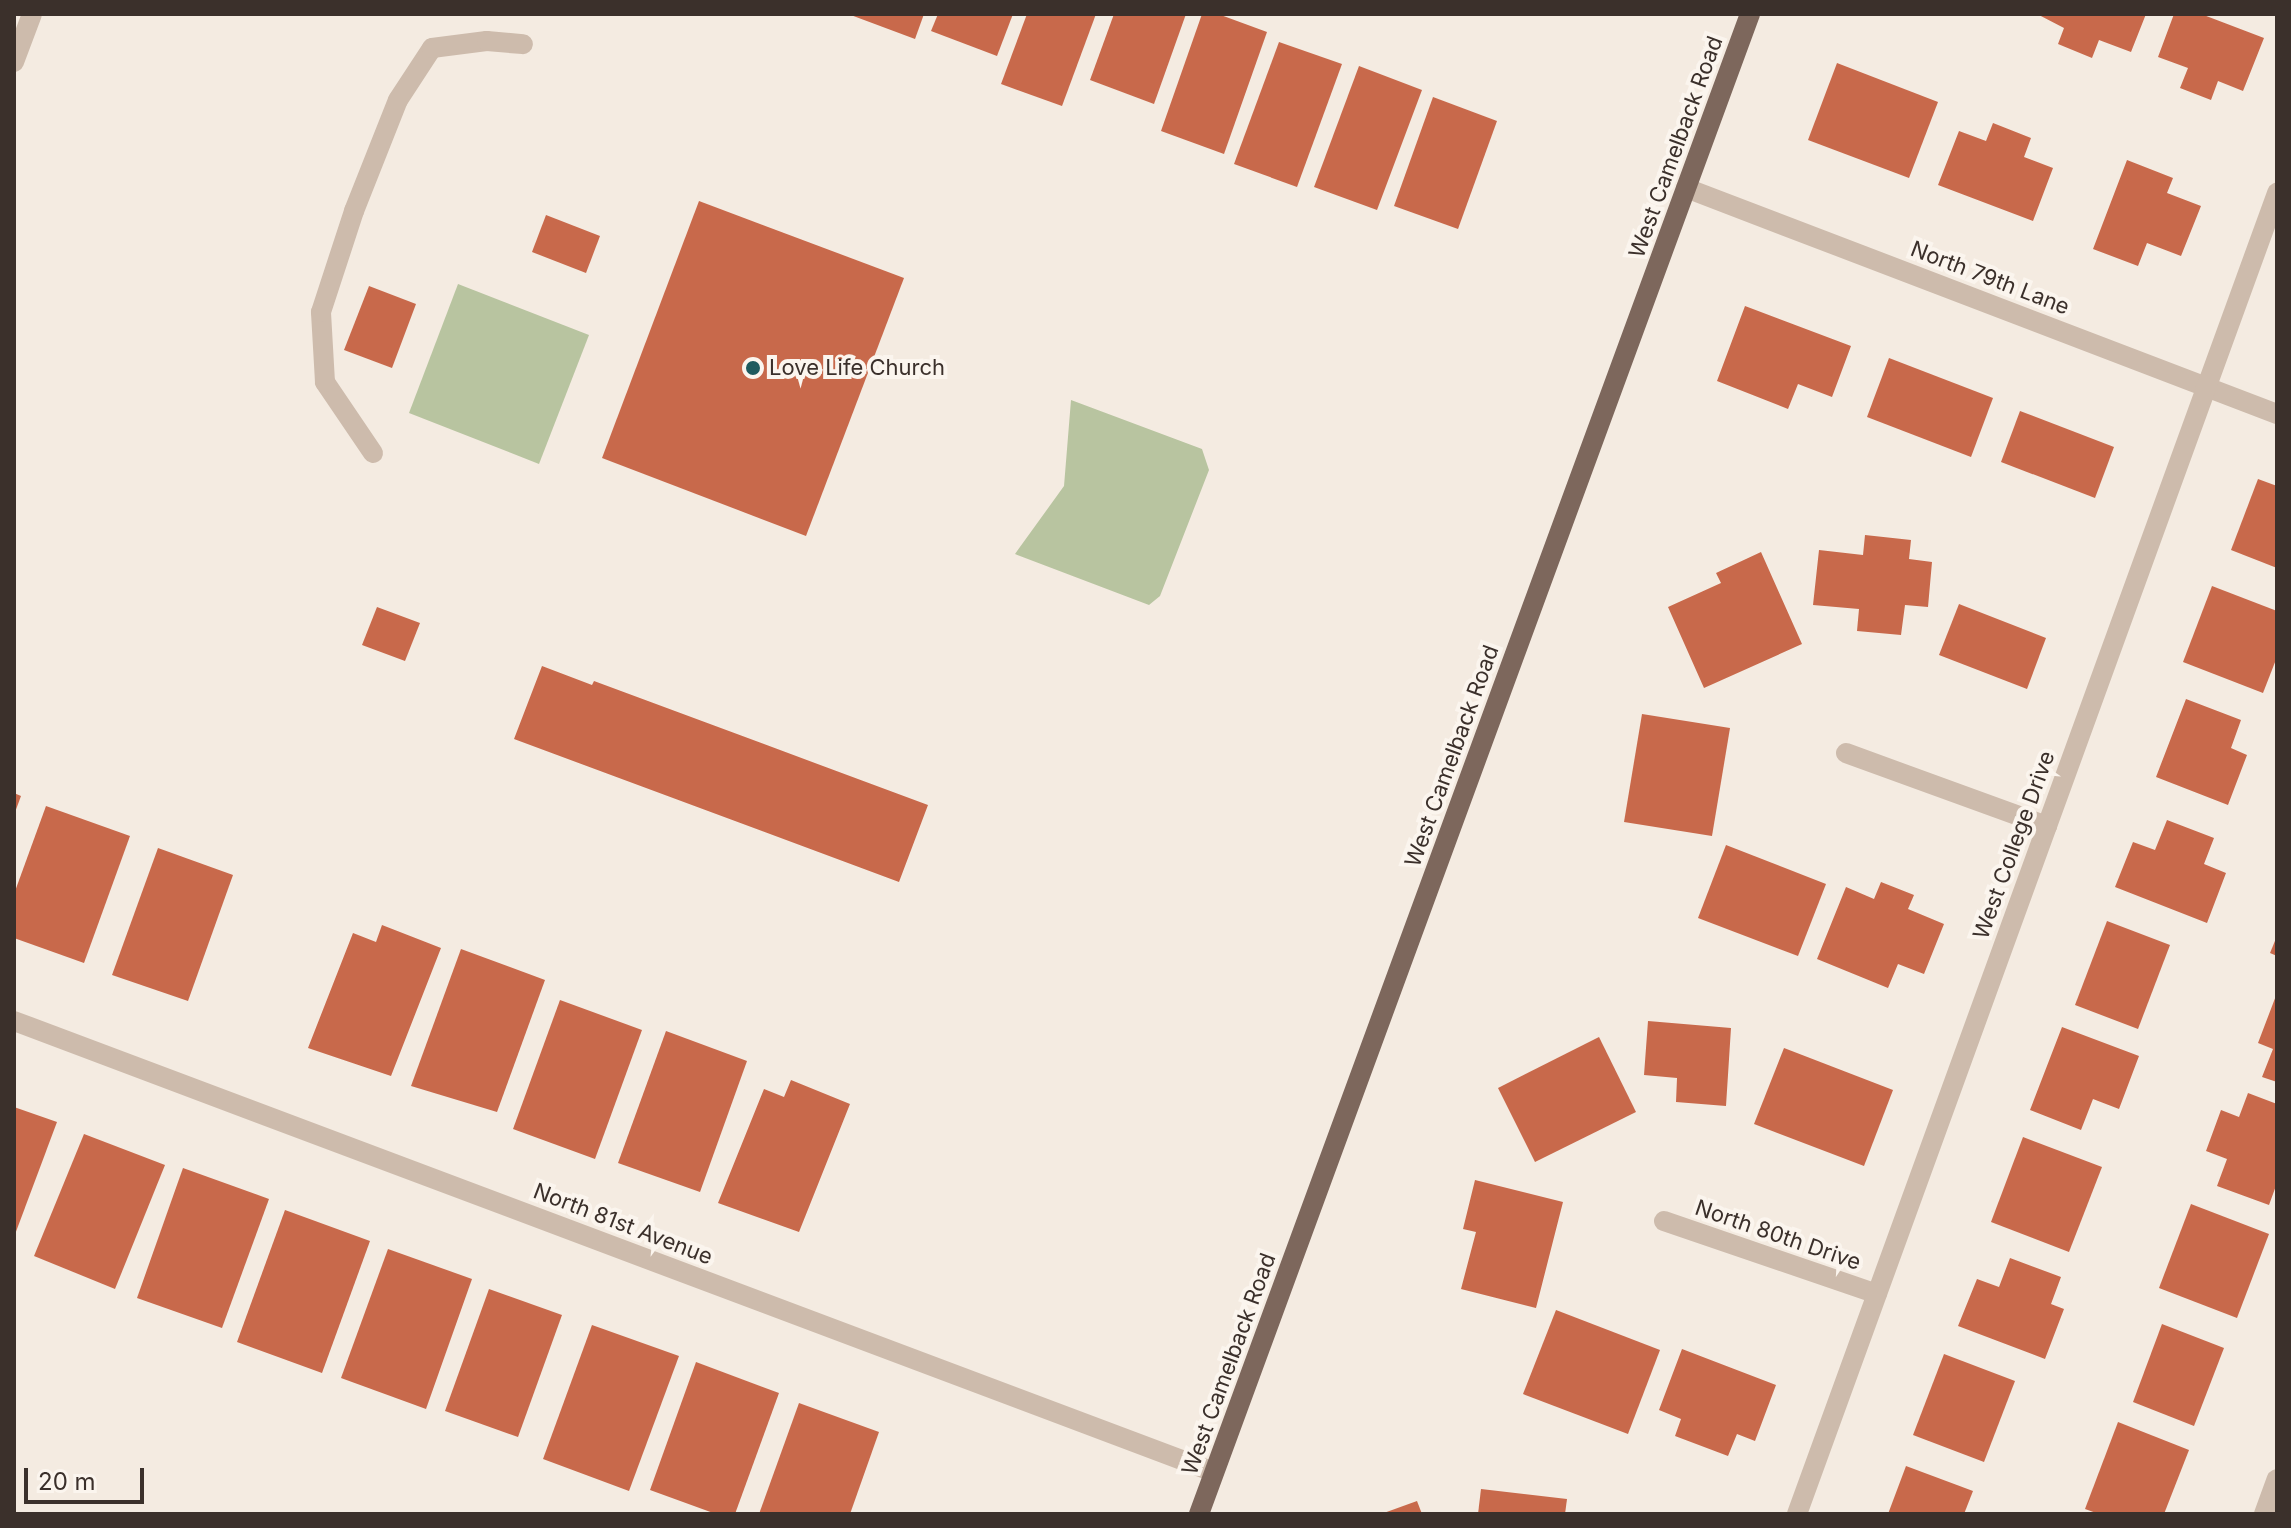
<!DOCTYPE html>
<style>
body{margin:0}
#map{position:relative;width:2291px;height:1528px;overflow:hidden;background:#f4ebe1;font-family:Inter,sans-serif}
div>[style]{position:absolute}
[style*='--x']{left:calc(var(--x)*1px);top:calc(var(--y)*1px);width:calc(var(--w)*1px);rotate:calc(var(--a)*1deg)}
.green>*{inset:0;background:#b8c4a0}
.building>*{inset:0;background:#c8694b}
.lane>*{height:20px;margin:-10px;padding:0 10px;transform-origin:10px;border-radius:10px;background:#cdbbac}
.street>*{height:20px;margin:-10px;padding:0 10px;transform-origin:10px;border-radius:10px;background:#cdbbac}
.primary>*{height:20px;margin:-10px;padding:0 10px;transform-origin:10px;border-radius:10px;background:#7d675c}
.dots>*{width:22px;height:22px;translate:-50% -50%;box-sizing:border-box;border:4px solid #fbf5ee;border-radius:50%}
span{translate:-50% -50%;white-space:nowrap;text-align:center;line-height:1.15;-webkit-text-stroke:8px #fbf5ee;paint-order:stroke}
.street-label{font-size:22px;color:#3b302b}
.poi-label{font-size:22px;color:#3b302b}
.left{translate:0 -50%;text-align:left}
.frame{position:absolute;inset:0;border:16px solid #3b302b;pointer-events:none}
.scale{position:absolute;left:24px;top:1468px;width:120px;height:36px;box-sizing:border-box;border:4px solid #3b302b;border-top:0;padding-left:10px;font-size:24px;line-height:28px;white-space:nowrap;color:#3b302b;-webkit-text-stroke:6px #fbf5ee;paint-order:stroke}
</style>
<div id="map">
<div class="green">
<div style="clip-path:polygon(458px 284px,589px 335px,539px 464px,409px 413px)"></div>
<div style="clip-path:polygon(1071px 400px,1202px 449px,1209px 470px,1160px 596px,1149px 605px,1015px 554px,1064px 486px)"></div>
</div>
<div class="building">
<div style="clip-path:polygon(848px 14px,924px 14px,915px 39px)"></div>
<div style="clip-path:polygon(938px 14px,1013px 14px,997px 56px,931px 31px)"></div>
<div style="clip-path:polygon(1027px 14px,1096px 14px,1062px 106px,1001px 84px)"></div>
<div style="clip-path:polygon(1114px 14px,1186px 14px,1154px 104px,1090px 80px)"></div>
<div style="clip-path:polygon(1202px 14px,1218px 14px,1267px 32px,1224px 154px,1161px 131px)"></div>
<div style="clip-path:polygon(2037px 14px,2146px 14px,2131px 52px,2099px 40px,2092px 58px,2058px 44px,2064px 28px)"></div>
<div style="clip-path:polygon(2174px 14px,2201px 14px,2264px 38px,2243px 91px,2218px 81px,2211px 100px,2180px 88px,2188px 68px,2158px 57px)"></div>
<div style="clip-path:polygon(1279px 42px,1342px 64px,1297px 187px,1234px 164px)"></div>
<div style="clip-path:polygon(1837px 63px,1938px 102px,1909px 178px,1808px 140px)"></div>
<div style="clip-path:polygon(1359px 66px,1422px 90px,1377px 210px,1314px 187px)"></div>
<div style="clip-path:polygon(1433px 97px,1497px 121px,1458px 229px,1394px 206px)"></div>
<div style="clip-path:polygon(1993px 123px,2031px 138px,2024px 157px,2053px 168px,2033px 221px,1938px 185px,1959px 131px,1986px 141px)"></div>
<div style="clip-path:polygon(2127px 160px,2173px 178px,2167px 193px,2201px 206px,2181px 256px,2147px 243px,2138px 266px,2093px 249px)"></div>
<div style="clip-path:polygon(699px 201px,904px 278px,806px 536px,602px 458px)"></div>
<div style="clip-path:polygon(546px 215px,600px 236px,586px 273px,532px 252px)"></div>
<div style="clip-path:polygon(369px 286px,416px 304px,392px 368px,344px 350px)"></div>
<div style="clip-path:polygon(1745px 306px,1851px 346px,1832px 397px,1798px 384px,1788px 409px,1717px 381px)"></div>
<div style="clip-path:polygon(1889px 358px,1993px 398px,1971px 457px,1867px 417px)"></div>
<div style="clip-path:polygon(2020px 411px,2114px 447px,2095px 498px,2001px 462px)"></div>
<div style="clip-path:polygon(2258px 479px,2277px 486px,2277px 568px,2231px 550px)"></div>
<div style="clip-path:polygon(1865px 535px,1911px 540px,1909px 559px,1932px 562px,1928px 607px,1905px 605px,1901px 635px,1857px 631px,1859px 609px,1813px 605px,1819px 550px,1863px 555px)"></div>
<div style="clip-path:polygon(1761px 552px,1802px 644px,1704px 688px,1668px 607px,1721px 583px,1716px 573px)"></div>
<div style="clip-path:polygon(2212px 586px,2277px 611px,2277px 657px,2263px 693px,2183px 662px)"></div>
<div style="clip-path:polygon(1959px 604px,2046px 638px,2027px 689px,1939px 655px)"></div>
<div style="clip-path:polygon(377px 607px,420px 623px,405px 661px,362px 645px)"></div>
<div style="clip-path:polygon(542px 666px,592px 685px,594px 681px,928px 805px,899px 882px,514px 739px)"></div>
<div style="clip-path:polygon(2186px 699px,2241px 720px,2231px 748px,2247px 755px,2228px 805px,2156px 777px)"></div>
<div style="clip-path:polygon(1642px 714px,1730px 728px,1712px 836px,1624px 822px)"></div>
<div style="clip-path:polygon(14px 793px,21px 796px,14px 815px)"></div>
<div style="clip-path:polygon(46px 806px,130px 836px,84px 963px,14px 938px,14px 894px)"></div>
<div style="clip-path:polygon(2167px 820px,2214px 838px,2204px 864px,2226px 873px,2207px 923px,2115px 887px,2133px 842px,2155px 850px)"></div>
<div style="clip-path:polygon(1726px 845px,1826px 884px,1798px 956px,1698px 918px)"></div>
<div style="clip-path:polygon(158px 848px,233px 875px,188px 1001px,112px 975px)"></div>
<div style="clip-path:polygon(1881px 882px,1914px 895px,1908px 909px,1944px 924px,1924px 974px,1898px 964px,1888px 988px,1817px 959px,1846px 887px,1874px 899px)"></div>
<div style="clip-path:polygon(2107px 921px,2170px 945px,2138px 1029px,2075px 1005px)"></div>
<div style="clip-path:polygon(382px 925px,441px 948px,391px 1076px,308px 1048px,353px 933px,376px 942px)"></div>
<div style="clip-path:polygon(2277px 936px,2277px 956px,2270px 953px)"></div>
<div style="clip-path:polygon(461px 949px,545px 980px,497px 1112px,411px 1086px)"></div>
<div style="clip-path:polygon(2277px 993px,2277px 1082px,2262px 1077px,2273px 1049px,2258px 1043px)"></div>
<div style="clip-path:polygon(560px 1000px,642px 1030px,595px 1159px,513px 1129px)"></div>
<div style="clip-path:polygon(1648px 1021px,1731px 1028px,1726px 1106px,1676px 1102px,1677px 1078px,1644px 1075px)"></div>
<div style="clip-path:polygon(2062px 1027px,2139px 1056px,2119px 1109px,2093px 1099px,2081px 1130px,2030px 1110px)"></div>
<div style="clip-path:polygon(666px 1031px,747px 1061px,700px 1192px,618px 1163px)"></div>
<div style="clip-path:polygon(1599px 1037px,1636px 1112px,1535px 1162px,1498px 1088px)"></div>
<div style="clip-path:polygon(1784px 1048px,1893px 1090px,1864px 1166px,1754px 1124px)"></div>
<div style="clip-path:polygon(791px 1080px,850px 1104px,799px 1232px,718px 1203px,764px 1089px,784px 1097px)"></div>
<div style="clip-path:polygon(2248px 1093px,2277px 1104px,2277px 1183px,2269px 1205px,2217px 1186px,2227px 1159px,2206px 1151px,2221px 1110px,2239px 1117px)"></div>
<div style="clip-path:polygon(14px 1107px,57px 1122px,14px 1237px)"></div>
<div style="clip-path:polygon(84px 1134px,165px 1165px,115px 1289px,34px 1256px)"></div>
<div style="clip-path:polygon(2023px 1137px,2102px 1167px,2069px 1252px,1991px 1222px)"></div>
<div style="clip-path:polygon(183px 1168px,269px 1199px,222px 1328px,137px 1298px)"></div>
<div style="clip-path:polygon(1475px 1180px,1563px 1202px,1536px 1308px,1461px 1289px,1476px 1232px,1463px 1229px)"></div>
<div style="clip-path:polygon(2191px 1204px,2269px 1234px,2237px 1318px,2159px 1288px)"></div>
<div style="clip-path:polygon(285px 1210px,370px 1241px,322px 1373px,237px 1342px)"></div>
<div style="clip-path:polygon(388px 1249px,472px 1279px,426px 1409px,341px 1378px)"></div>
<div style="clip-path:polygon(2010px 1258px,2061px 1277px,2051px 1304px,2064px 1309px,2045px 1359px,1958px 1326px,1977px 1279px,1999px 1287px)"></div>
<div style="clip-path:polygon(489px 1289px,562px 1315px,518px 1437px,445px 1411px)"></div>
<div style="clip-path:polygon(1556px 1310px,1660px 1350px,1628px 1434px,1523px 1394px)"></div>
<div style="clip-path:polygon(2162px 1324px,2224px 1348px,2194px 1426px,2133px 1402px)"></div>
<div style="clip-path:polygon(592px 1325px,679px 1356px,629px 1491px,543px 1459px)"></div>
<div style="clip-path:polygon(1682px 1349px,1776px 1385px,1755px 1441px,1737px 1434px,1728px 1456px,1675px 1436px,1681px 1419px,1659px 1410px)"></div>
<div style="clip-path:polygon(1944px 1354px,2015px 1381px,1984px 1462px,1913px 1435px)"></div>
<div style="clip-path:polygon(696px 1362px,779px 1393px,735px 1514px,716px 1514px,650px 1490px)"></div>
<div style="clip-path:polygon(799px 1403px,879px 1432px,850px 1514px,759px 1514px)"></div>
<div style="clip-path:polygon(2118px 1422px,2189px 1450px,2164px 1514px,2099px 1514px,2085px 1509px)"></div>
<div style="clip-path:polygon(1906px 1466px,1973px 1491px,1964px 1514px,1888px 1514px)"></div>
<div style="clip-path:polygon(1481px 1489px,1567px 1499px,1565px 1514px,1478px 1514px)"></div>
<div style="clip-path:polygon(1417px 1501px,1422px 1514px,1381px 1514px)"></div>
</div>
<div class="lane">
<div style="--x:373;--y:453;--w:86;--a:-124.1"></div>
<div style="--x:325;--y:382;--w:70;--a:-93.3"></div>
<div style="--x:321;--y:312;--w:106;--a:-71.9"></div>
<div style="--x:354;--y:211;--w:119;--a:-68.4"></div>
<div style="--x:398;--y:100;--w:62;--a:-56.8"></div>
<div style="--x:432;--y:48;--w:55;--a:-7.3"></div>
<div style="--x:487;--y:41;--w:36;--a:5"></div>
</div>
<div class="street">
<div style="--x:14;--y:62;--w:51;--a:-69.4"></div>
<div style="--x:1686;--y:188;--w:633;--a:20.93"></div>
<div style="--x:1846;--y:753;--w:214;--a:20"></div>
<div style="--x:14;--y:1021;--w:1282;--a:20.6"></div>
<div style="--x:1664;--y:1221;--w:225;--a:18.9"></div>
<div style="--x:1797;--y:1514;--w:1406;--a:-70.03"></div>
<div style="--x:2264;--y:1514;--w:37;--a:-70"></div>
</div>
<div class="primary">
<div style="--x:1199;--y:1514;--w:1598;--a:-69.83"></div>
</div>
<div class="dots">
<div style="left:753px;top:368px;background:#1f5a5e"></div>
</div>
<div class="street-label">
<span style="left:1676px;top:147px;rotate:-70deg">West Camelback Road</span>
<span style="left:1990px;top:278px;rotate:21deg">North 79th Lane</span>
<span style="left:1452px;top:756px;rotate:-70deg">West Camelback Road</span>
<span style="left:2014px;top:845px;rotate:-70deg">West College Drive</span>
<span style="left:623px;top:1224px;rotate:21deg">North 81st Avenue</span>
<span style="left:1778px;top:1235px;rotate:19deg">North 80th Drive</span>
<span style="left:1229px;top:1364px;rotate:-70deg">West Camelback Road</span>
</div>
<div class="poi-label">
<span class="left" style="left:769px;top:368px">Love Life Church</span>
</div>
<div class="frame"></div>
<div class="scale">20 m</div>
</div>
